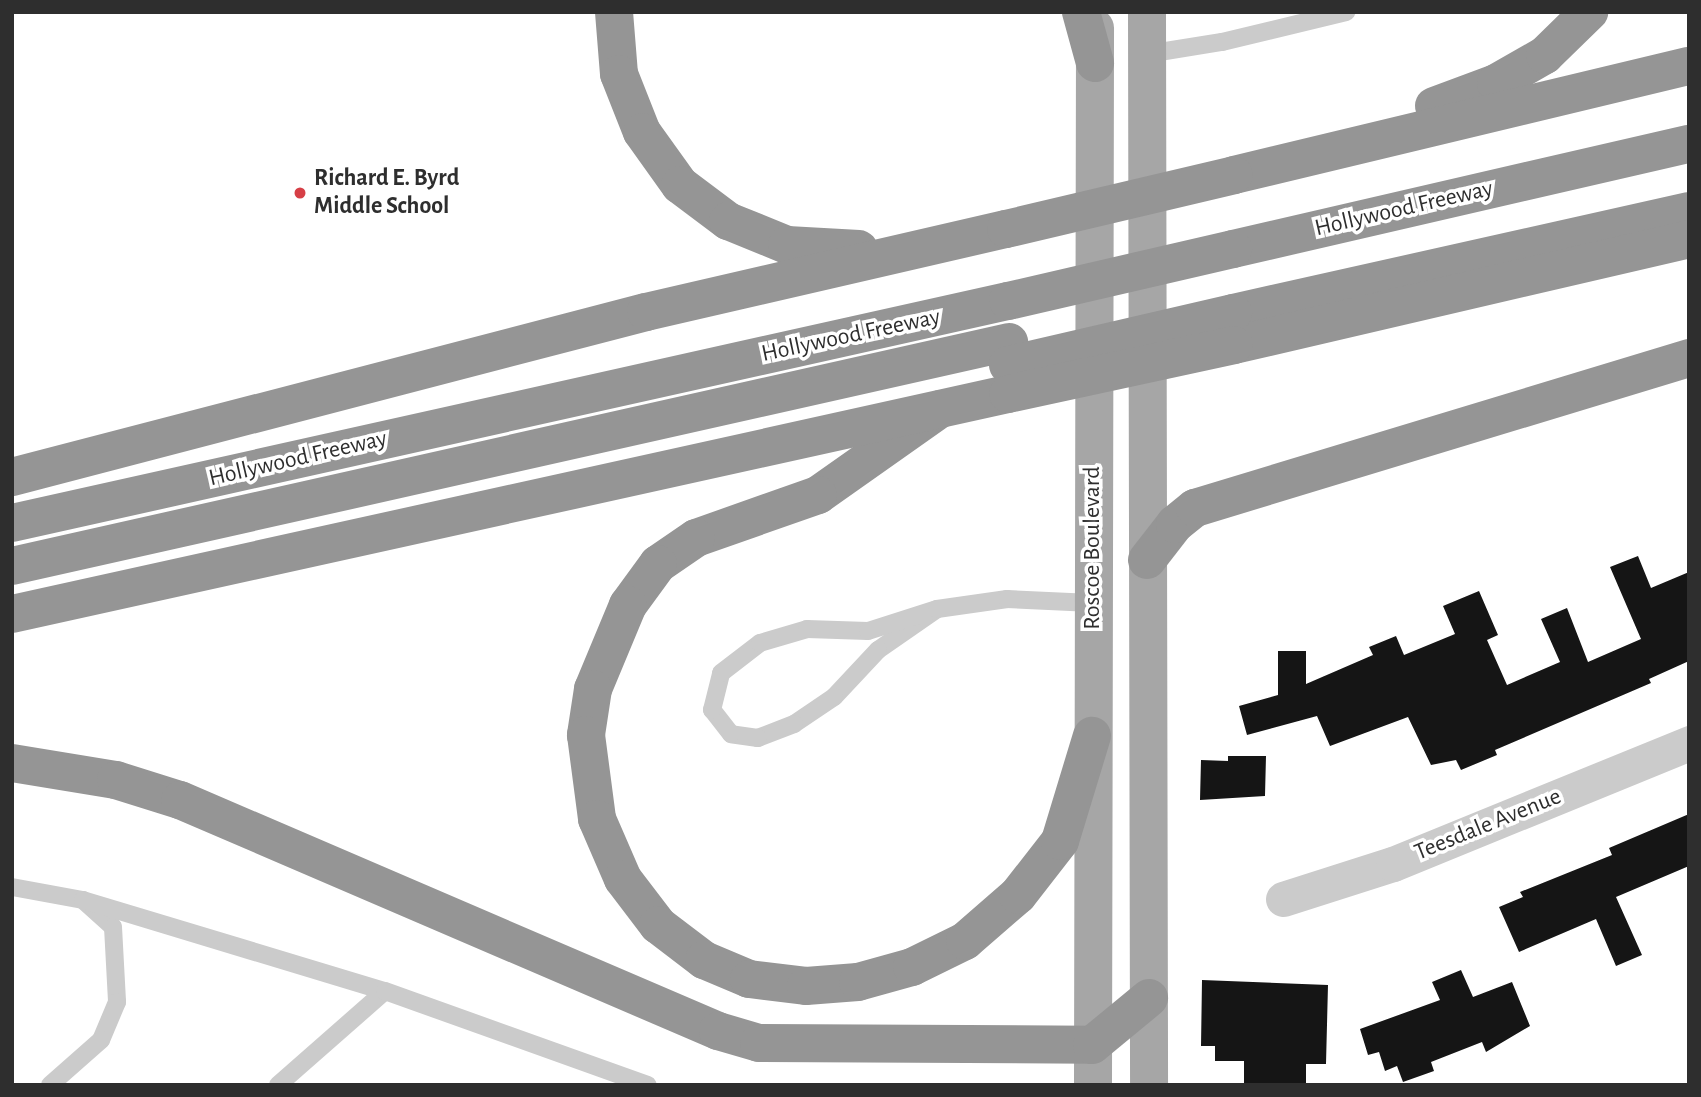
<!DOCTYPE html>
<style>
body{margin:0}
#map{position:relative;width:1701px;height:1097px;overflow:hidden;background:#fff;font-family:"Alegreya Sans",sans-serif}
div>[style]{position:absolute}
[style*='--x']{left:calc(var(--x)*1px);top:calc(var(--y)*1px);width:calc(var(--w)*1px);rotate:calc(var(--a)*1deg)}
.building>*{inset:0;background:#151515}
.lane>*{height:18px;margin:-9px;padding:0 9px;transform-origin:9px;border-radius:9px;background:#cbcbcb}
.street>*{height:35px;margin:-17.5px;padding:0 17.5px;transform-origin:17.5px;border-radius:17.5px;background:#cbcbcb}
.primary>*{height:38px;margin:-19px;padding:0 19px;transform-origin:19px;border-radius:19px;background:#a6a6a6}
.highway>*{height:38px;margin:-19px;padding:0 19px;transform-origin:19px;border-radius:19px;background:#959595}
.highway-bridge>*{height:38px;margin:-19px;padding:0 19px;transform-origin:19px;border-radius:19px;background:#959595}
.dots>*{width:19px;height:19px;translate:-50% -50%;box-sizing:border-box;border:4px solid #fff;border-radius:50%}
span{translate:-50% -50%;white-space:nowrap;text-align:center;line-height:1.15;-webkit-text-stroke:7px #fff;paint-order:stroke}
.poi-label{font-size:24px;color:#2e2e2e;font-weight:700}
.left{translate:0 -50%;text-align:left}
.street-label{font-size:24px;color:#2e2e2e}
.frame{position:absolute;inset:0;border:14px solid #2e2e2e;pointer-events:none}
</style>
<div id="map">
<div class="building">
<div style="clip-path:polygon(1638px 556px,1651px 588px,1689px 572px,1689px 661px,1649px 679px,1651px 683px,1495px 750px,1497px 755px,1461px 770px,1456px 760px,1431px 765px,1408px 717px,1330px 746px,1317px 716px,1247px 735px,1239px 706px,1278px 695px,1278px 651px,1306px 651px,1306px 684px,1373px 655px,1369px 647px,1396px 636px,1404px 655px,1455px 634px,1443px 606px,1479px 591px,1498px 635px,1487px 640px,1507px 685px,1560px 662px,1541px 619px,1567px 608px,1588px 662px,1641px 639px,1610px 567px)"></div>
<div style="clip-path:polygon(1228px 756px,1266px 756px,1265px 796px,1200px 800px,1201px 760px,1228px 761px)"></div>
<div style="clip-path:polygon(1689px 814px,1689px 866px,1616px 897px,1642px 955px,1616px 966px,1596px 919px,1519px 952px,1499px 907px,1523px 897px,1520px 892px,1612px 855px,1609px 848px)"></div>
<div style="clip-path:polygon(1461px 970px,1473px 997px,1512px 982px,1530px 1026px,1486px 1052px,1482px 1042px,1431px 1062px,1434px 1071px,1403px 1082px,1397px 1066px,1385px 1071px,1379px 1052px,1368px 1055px,1360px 1029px,1440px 1000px,1432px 982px)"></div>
<div style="clip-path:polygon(1202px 980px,1328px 985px,1326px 1064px,1306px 1064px,1306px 1085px,1244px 1085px,1244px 1061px,1215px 1061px,1215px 1046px,1201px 1046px)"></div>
</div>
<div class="lane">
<div style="--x:1147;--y:54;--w:76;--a:-9.1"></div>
<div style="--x:1222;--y:42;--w:128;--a:-13.6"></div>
<div style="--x:937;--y:609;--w:72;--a:145.2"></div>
<div style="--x:878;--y:650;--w:64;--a:133.1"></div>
<div style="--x:834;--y:697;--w:48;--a:146"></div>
<div style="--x:794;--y:724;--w:39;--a:159"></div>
<div style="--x:758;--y:738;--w:27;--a:-172"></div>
<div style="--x:731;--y:734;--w:31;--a:-128"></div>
<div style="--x:712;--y:710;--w:38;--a:-76"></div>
<div style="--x:721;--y:673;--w:49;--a:-37.6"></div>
<div style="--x:760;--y:643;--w:49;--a:-16.6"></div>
<div style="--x:807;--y:629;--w:61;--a:1.9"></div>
<div style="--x:868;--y:631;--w:72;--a:-17.7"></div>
<div style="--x:937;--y:609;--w:71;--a:-8.1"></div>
<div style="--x:1007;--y:599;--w:85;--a:2.7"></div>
<div style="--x:12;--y:887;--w:72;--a:10.4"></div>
<div style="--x:83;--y:900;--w:40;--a:42"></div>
<div style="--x:113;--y:927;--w:75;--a:86.9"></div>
<div style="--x:117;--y:1002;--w:41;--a:112.8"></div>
<div style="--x:101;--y:1040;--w:68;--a:138.6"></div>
<div style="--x:83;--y:900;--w:315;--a:16.8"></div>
<div style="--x:278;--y:1085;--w:142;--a:-41.3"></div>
<div style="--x:385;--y:991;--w:279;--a:19.7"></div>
</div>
<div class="street">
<div style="--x:1283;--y:899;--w:115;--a:-17.7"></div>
<div style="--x:1393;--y:864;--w:320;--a:-22.2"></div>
</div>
<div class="primary">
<div style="--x:1147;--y:12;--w:1073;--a:89.89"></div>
<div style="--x:1093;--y:1085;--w:1057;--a:-89.89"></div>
</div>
<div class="highway">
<div style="--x:614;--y:12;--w:62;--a:85.4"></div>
<div style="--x:619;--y:74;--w:62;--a:68.4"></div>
<div style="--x:642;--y:132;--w:65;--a:54.4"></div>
<div style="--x:680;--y:185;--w:60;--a:36.9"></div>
<div style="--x:728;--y:221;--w:64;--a:22.1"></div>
<div style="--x:787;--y:245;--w:72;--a:3.2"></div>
<div style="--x:1081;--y:12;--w:53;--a:74.6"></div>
<div style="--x:1434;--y:106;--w:66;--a:-20.4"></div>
<div style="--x:1496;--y:83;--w:56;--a:-29.7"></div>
<div style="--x:1545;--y:55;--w:62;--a:-44.3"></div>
<div style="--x:1234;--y:175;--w:468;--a:-13.5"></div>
<div style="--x:1233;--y:249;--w:468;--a:-13"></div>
<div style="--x:1233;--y:313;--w:467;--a:-12.6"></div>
<div style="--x:1234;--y:345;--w:467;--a:-13.1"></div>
<div style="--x:940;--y:409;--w:149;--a:144.8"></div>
<div style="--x:818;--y:495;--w:129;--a:160.6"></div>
<div style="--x:696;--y:538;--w:46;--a:145.6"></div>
<div style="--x:658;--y:564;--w:51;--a:126.2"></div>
<div style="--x:628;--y:605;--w:91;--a:112.6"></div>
<div style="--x:593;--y:689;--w:47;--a:98.7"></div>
<div style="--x:586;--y:735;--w:85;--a:82.5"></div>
<div style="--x:597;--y:819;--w:65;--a:66.6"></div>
<div style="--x:623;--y:879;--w:58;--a:52.7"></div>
<div style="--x:658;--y:925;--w:58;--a:37.3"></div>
<div style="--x:704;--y:960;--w:49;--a:22.9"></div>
<div style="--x:749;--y:979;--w:57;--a:7"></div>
<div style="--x:806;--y:986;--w:52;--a:-4.4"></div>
<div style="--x:858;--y:982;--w:56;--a:-15.5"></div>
<div style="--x:912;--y:967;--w:59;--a:-26.1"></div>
<div style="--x:965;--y:941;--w:70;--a:-41"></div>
<div style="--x:1018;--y:895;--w:68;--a:-52.1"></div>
<div style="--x:1060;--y:841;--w:110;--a:-73.1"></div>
<div style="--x:12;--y:477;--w:655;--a:-14.59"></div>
<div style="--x:646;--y:312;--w:369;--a:-13"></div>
<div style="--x:12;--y:523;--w:1020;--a:-12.57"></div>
<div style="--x:1147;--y:560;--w:46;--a:-52.1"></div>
<div style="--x:1175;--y:524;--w:26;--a:-39"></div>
<div style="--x:1195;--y:508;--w:516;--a:-16.89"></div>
<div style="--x:12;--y:566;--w:1022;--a:-12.66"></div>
<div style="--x:12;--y:614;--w:1020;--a:-12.46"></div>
<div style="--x:12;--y:763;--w:105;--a:9.3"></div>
<div style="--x:116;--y:780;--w:67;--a:17.4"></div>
<div style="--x:180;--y:800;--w:585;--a:23.24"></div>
<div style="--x:718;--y:1031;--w:43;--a:16.3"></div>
<div style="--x:759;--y:1043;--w:333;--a:0.3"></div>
<div style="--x:1092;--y:1045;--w:74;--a:-39.5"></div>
</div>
<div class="highway-bridge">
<div style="--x:1006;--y:229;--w:234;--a:-13.3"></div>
<div style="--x:1008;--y:301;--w:231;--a:-13"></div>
<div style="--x:1008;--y:365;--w:231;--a:-13"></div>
<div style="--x:1008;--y:394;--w:231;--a:-12.2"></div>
</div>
<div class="dots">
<div style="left:300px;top:193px;background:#d63f46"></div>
</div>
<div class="poi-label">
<span class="left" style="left:314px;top:193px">Richard E. Byrd<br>Middle School</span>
</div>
<div class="street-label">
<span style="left:1404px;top:209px;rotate:-13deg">Hollywood Freeway</span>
<span style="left:851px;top:336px;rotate:-12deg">Hollywood Freeway</span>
<span style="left:298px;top:459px;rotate:-13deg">Hollywood Freeway</span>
<span style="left:1093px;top:548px;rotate:-90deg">Roscoe Boulevard</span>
<span style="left:1488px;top:825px;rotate:-22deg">Teesdale Avenue</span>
</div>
<div class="frame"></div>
</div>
